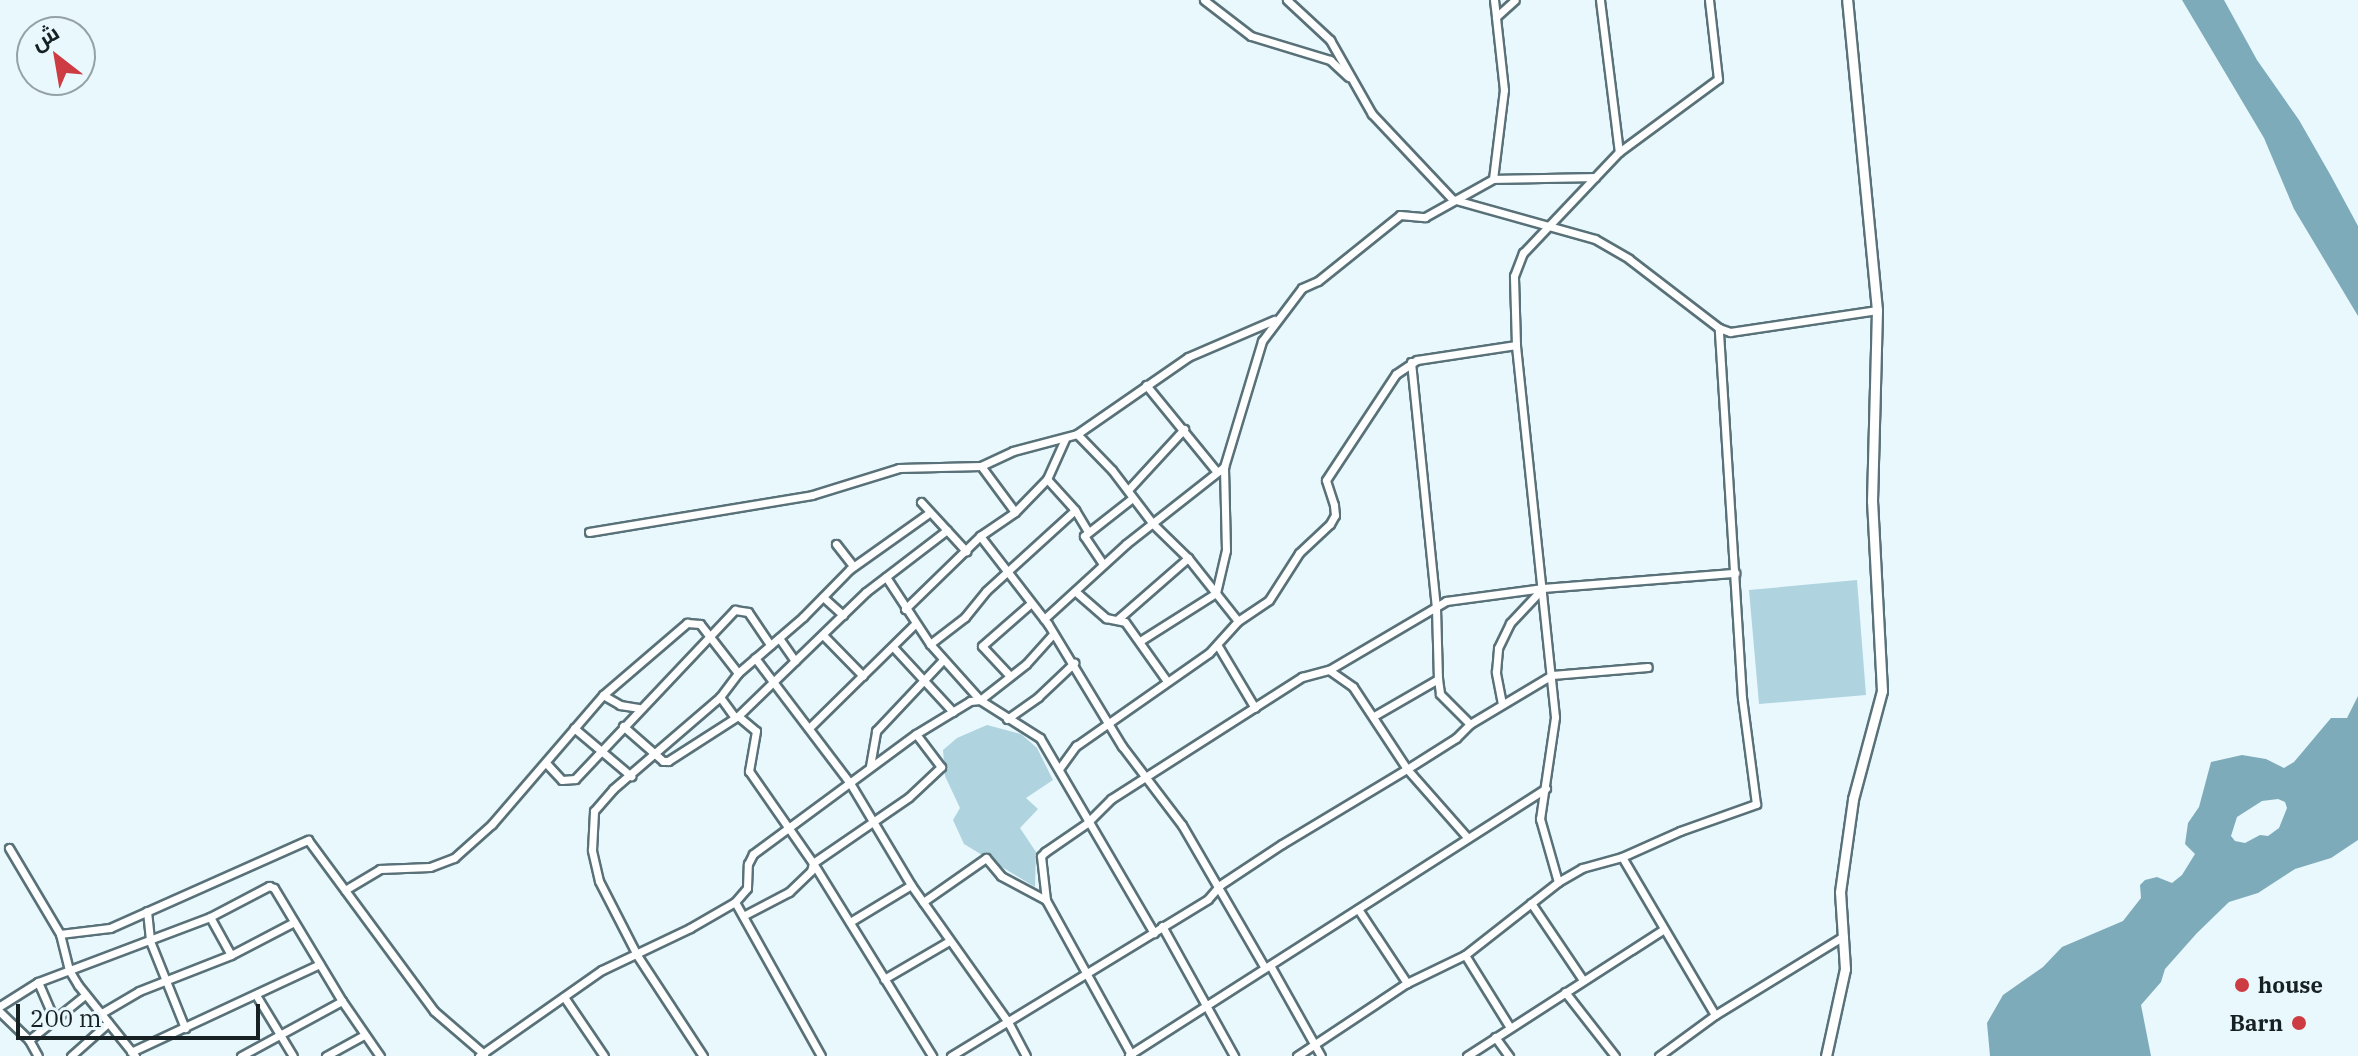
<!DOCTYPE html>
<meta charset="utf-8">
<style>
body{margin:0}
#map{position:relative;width:2358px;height:1056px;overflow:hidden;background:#e8f8fd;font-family:"IBM Plex Serif",Cairo,serif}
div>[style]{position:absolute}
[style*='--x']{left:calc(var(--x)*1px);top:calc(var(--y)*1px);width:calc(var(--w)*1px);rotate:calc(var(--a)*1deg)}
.green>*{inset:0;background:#afd3df}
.water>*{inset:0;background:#7eabba}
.roads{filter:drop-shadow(2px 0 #597178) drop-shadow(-2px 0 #597178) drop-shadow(0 2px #597178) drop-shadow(0 -2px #597178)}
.minor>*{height:7px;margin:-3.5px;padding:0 3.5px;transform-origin:3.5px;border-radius:3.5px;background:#fff}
.tertiary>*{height:9px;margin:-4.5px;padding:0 4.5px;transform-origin:4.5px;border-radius:4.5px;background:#fff}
.dots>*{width:22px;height:22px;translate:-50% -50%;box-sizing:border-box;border:4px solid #e8f8fd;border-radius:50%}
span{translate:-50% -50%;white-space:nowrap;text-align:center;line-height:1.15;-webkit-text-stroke:6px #e8f8fd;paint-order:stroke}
.poi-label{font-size:22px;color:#172124;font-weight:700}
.left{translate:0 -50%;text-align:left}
.right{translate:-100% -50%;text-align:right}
.north{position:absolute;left:16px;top:16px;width:80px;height:80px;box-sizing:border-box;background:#e8f8fd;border:2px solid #94a2a6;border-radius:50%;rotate:329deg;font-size:22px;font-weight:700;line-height:32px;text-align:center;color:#172124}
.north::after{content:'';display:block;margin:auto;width:28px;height:36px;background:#cc3c42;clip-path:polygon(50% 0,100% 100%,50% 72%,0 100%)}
.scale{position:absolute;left:16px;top:1004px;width:244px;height:36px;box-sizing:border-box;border:4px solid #172124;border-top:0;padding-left:10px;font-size:24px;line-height:28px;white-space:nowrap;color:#172124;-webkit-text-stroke:6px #e8f8fd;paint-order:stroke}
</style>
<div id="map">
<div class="green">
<div style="clip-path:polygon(1857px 580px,1866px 695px,1759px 704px,1749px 590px)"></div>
<div style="clip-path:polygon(987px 725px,1021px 734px,1037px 748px,1053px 780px,1026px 798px,1038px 809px,1020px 828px,1036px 852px,1035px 887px,964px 844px,953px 820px,960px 808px,945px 776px,943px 750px,957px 738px)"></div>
</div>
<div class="water">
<div style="clip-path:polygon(2182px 0,2224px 0,2257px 60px,2299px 120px,2331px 176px,2358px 226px,2358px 316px,2294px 209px,2264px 138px)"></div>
<div style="clip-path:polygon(evenodd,2358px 696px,2358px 840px,2331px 858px,2295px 869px,2258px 893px,2229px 902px,2197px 933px,2165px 969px,2161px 982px,2141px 1005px,2151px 1056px,1990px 1056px,1987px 1023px,2003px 995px,2043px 967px,2062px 947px,2123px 921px,2141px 898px,2140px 885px,2145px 880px,2157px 877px,2172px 883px,2182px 875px,2195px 854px,2185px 844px,2188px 823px,2199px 807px,2211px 762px,2242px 755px,2266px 759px,2284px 768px,2294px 762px,2331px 718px,2347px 718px,2358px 696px,2278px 799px,2285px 802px,2287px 808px,2279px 828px,2268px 836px,2260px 835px,2245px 843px,2235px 841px,2231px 836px,2237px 817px,2262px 801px,2278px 799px)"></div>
</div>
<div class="roads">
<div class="minor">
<div style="--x:1204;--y:0;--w:59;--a:37.5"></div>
<div style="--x:1251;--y:36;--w:83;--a:16.9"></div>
<div style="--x:1330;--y:60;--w:25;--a:43"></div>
<div style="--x:1287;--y:0;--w:59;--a:42.9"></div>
<div style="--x:1330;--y:40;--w:85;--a:60.4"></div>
<div style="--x:1372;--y:114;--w:117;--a:46.7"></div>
<div style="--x:1452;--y:199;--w:148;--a:15.6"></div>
<div style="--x:1595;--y:239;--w:39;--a:30"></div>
<div style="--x:1629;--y:259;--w:113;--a:37.5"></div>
<div style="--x:1719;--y:328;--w:12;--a:20"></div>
<div style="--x:1730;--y:332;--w:149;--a:-8.5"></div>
<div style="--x:1494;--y:0;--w:17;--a:83"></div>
<div style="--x:1600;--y:0;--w:153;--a:82.9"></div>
<div style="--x:1493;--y:179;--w:90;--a:-83"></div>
<div style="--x:1504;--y:90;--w:73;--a:-96.3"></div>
<div style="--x:1496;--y:17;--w:25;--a:-42"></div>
<div style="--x:1411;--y:362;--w:247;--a:84.2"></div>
<div style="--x:1436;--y:608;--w:71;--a:88.4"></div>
<div style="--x:1438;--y:679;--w:15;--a:82"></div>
<div style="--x:1440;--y:694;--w:42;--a:45"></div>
<div style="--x:1146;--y:385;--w:112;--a:50.8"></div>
<div style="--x:1077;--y:434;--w:50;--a:45.8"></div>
<div style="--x:1112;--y:470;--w:68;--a:52.8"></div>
<div style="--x:1153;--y:524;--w:49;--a:44.2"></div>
<div style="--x:1188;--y:558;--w:80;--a:51.6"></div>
<div style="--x:981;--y:466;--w:57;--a:53.5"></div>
<div style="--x:1047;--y:479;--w:42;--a:47.9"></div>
<div style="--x:1075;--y:510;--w:23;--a:59"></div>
<div style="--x:1128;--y:490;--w:83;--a:-47.4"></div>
<div style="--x:921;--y:502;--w:67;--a:47.4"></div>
<div style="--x:589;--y:532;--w:226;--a:-9.4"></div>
<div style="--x:812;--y:495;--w:91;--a:-17.2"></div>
<div style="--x:899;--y:468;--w:82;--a:-1.4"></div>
<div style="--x:981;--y:466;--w:35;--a:-25"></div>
<div style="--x:1013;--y:451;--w:66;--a:-14.9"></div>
<div style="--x:1077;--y:434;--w:135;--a:-34.7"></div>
<div style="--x:1188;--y:357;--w:94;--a:-23.3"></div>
<div style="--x:980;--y:536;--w:111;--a:52.3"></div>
<div style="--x:1048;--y:624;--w:143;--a:58.8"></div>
<div style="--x:1122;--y:746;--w:99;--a:52.8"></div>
<div style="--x:1182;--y:825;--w:165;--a:59.9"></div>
<div style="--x:836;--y:544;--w:28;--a:52"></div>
<div style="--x:1103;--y:564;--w:34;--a:-124"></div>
<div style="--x:1084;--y:536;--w:60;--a:-38.2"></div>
<div style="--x:886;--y:577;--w:80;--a:56.7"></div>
<div style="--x:930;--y:644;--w:75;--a:48.2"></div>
<div style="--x:980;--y:700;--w:71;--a:32.3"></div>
<div style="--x:1040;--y:738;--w:226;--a:59.7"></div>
<div style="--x:1076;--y:592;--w:40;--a:41"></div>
<div style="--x:1106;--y:618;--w:19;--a:12"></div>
<div style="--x:1125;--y:622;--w:72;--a:54.6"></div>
<div style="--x:823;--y:597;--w:27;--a:42"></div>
<div style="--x:905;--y:609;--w:105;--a:-44.2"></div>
<div style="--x:980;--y:536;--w:42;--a:-34.4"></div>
<div style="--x:1015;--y:512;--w:46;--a:-45.9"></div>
<div style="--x:1047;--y:479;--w:44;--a:-65.8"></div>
<div style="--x:1044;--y:619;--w:111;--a:-42.4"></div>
<div style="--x:1126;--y:544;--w:125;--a:-38.2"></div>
<div style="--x:1224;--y:467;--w:132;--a:-73.2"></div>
<div style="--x:1262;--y:341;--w:66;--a:-53"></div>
<div style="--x:1302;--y:288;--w:17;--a:-24"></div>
<div style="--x:1318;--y:281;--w:105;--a:-38.8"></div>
<div style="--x:1400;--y:215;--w:25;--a:5"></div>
<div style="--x:1425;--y:217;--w:78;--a:-29.2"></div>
<div style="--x:1493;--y:179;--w:102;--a:-1.1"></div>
<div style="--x:1118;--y:619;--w:93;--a:-41.1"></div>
<div style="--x:823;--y:635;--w:57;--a:45.7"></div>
<div style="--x:779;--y:638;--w:28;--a:55"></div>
<div style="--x:1140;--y:641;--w:90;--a:-32.3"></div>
<div style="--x:1216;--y:593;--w:44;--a:-76.9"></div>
<div style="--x:1226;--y:550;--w:83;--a:-91.4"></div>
<div style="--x:930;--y:644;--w:44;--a:-37.6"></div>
<div style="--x:965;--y:617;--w:33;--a:-51"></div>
<div style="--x:986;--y:591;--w:120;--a:-42.3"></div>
<div style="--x:1218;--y:646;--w:72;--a:59.2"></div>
<div style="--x:894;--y:648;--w:87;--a:47.3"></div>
<div style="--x:755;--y:658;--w:157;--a:52.8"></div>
<div style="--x:850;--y:783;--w:119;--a:59.1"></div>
<div style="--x:911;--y:885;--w:168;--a:54.7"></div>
<div style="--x:1008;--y:1022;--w:38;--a:62"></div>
<div style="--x:1329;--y:670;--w:29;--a:35"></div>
<div style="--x:1353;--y:687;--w:98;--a:56.6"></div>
<div style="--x:1407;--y:769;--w:91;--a:48.6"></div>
<div style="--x:1010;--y:676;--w:41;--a:-133"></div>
<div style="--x:982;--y:646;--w:64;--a:-41.2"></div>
<div style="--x:603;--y:695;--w:20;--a:30"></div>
<div style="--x:620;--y:705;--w:20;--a:9"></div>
<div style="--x:720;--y:697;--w:24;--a:54"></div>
<div style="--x:1502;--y:704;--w:33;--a:-101"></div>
<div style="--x:1496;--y:672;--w:24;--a:-85"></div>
<div style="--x:1498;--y:648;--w:28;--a:-64"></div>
<div style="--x:1510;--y:623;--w:48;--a:-46.7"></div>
<div style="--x:738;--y:716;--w:23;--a:40"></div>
<div style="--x:756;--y:731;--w:41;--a:99.9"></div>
<div style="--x:749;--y:771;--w:112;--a:55.2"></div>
<div style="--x:813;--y:863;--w:227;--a:58.3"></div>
<div style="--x:1374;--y:716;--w:74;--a:-30"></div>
<div style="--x:1007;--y:719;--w:38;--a:-35"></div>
<div style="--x:1038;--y:697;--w:50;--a:-43.4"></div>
<div style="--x:623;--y:726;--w:53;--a:41.2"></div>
<div style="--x:663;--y:761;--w:5;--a:0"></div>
<div style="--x:668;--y:761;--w:83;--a:-32.7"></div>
<div style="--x:738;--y:716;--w:178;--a:-44.1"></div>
<div style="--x:866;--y:592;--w:102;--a:-37.4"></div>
<div style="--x:574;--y:728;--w:75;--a:40.1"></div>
<div style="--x:809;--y:728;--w:148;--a:-44.5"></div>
<div style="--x:546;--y:763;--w:23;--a:47"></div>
<div style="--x:562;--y:780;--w:13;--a:-4"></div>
<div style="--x:575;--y:779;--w:233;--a:-46.6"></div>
<div style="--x:735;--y:610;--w:13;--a:9"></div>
<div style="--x:748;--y:612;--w:40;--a:56"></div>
<div style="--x:870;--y:766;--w:36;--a:-80"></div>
<div style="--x:876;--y:731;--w:98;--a:-46.7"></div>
<div style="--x:1059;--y:769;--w:29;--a:-54"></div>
<div style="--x:1076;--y:746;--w:162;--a:-35"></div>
<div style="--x:1209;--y:653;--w:43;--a:-47.8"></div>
<div style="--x:1238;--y:621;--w:37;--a:-34"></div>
<div style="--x:1269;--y:600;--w:56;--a:-57.4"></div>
<div style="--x:1299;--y:553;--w:42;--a:-43.1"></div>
<div style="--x:1330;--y:524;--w:10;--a:-61"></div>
<div style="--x:1335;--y:515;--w:10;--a:-96"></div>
<div style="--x:1334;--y:505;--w:26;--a:-108"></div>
<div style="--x:1326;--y:480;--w:127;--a:-56.6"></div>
<div style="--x:1396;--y:374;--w:25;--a:-34"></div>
<div style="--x:1417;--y:360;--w:100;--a:-8.6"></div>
<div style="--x:9;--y:848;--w:100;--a:59.3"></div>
<div style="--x:60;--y:934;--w:37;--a:76"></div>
<div style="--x:69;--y:970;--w:17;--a:59"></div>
<div style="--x:78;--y:985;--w:91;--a:51.2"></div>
<div style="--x:1622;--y:857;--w:183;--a:59.5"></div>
<div style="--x:1558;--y:882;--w:66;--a:-105.9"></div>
<div style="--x:1540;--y:819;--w:103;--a:-81.6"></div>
<div style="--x:1555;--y:717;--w:374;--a:-96"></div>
<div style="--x:1516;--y:345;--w:69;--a:-91.7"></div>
<div style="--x:1514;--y:276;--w:25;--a:-69"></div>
<div style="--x:1523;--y:253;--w:139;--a:-46.5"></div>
<div style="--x:1619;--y:152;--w:123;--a:-36.4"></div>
<div style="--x:1718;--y:79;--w:80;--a:-96.5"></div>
<div style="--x:345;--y:890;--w:41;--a:-31"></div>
<div style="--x:380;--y:869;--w:50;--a:-2.3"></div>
<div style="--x:430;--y:867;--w:26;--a:-21"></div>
<div style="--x:454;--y:858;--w:51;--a:-41.8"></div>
<div style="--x:492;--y:824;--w:170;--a:-49.3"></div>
<div style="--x:603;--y:695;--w:111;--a:-40.6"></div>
<div style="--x:687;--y:623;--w:13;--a:4"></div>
<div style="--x:700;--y:624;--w:62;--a:52.2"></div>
<div style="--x:735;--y:902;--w:176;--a:60.8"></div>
<div style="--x:923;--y:902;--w:77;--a:-34.9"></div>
<div style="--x:986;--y:858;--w:23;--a:50"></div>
<div style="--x:1001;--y:876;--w:51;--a:28.1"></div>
<div style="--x:1531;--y:903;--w:93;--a:56"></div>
<div style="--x:1358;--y:909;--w:89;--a:56.5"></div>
<div style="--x:147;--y:911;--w:30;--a:84"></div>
<div style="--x:150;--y:941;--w:94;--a:68.1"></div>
<div style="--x:743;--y:916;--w:52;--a:-27.6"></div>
<div style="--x:789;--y:892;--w:30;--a:-44"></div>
<div style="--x:811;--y:871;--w:8;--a:-76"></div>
<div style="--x:813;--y:863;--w:116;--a:-34.5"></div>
<div style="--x:909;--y:797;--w:44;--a:-43.2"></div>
<div style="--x:941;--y:767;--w:41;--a:-127.1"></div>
<div style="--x:210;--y:917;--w:43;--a:61.1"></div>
<div style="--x:850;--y:922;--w:71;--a:-31.2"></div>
<div style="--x:1162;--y:926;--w:149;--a:61"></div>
<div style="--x:60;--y:934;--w:50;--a:-6.8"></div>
<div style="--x:110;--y:928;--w:217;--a:-24"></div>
<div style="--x:308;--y:840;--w:212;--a:53.6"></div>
<div style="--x:434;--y:1011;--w:66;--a:40.7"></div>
<div style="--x:1465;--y:955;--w:84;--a:58.2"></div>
<div style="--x:1271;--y:967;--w:102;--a:60.7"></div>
<div style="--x:884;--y:979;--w:75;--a:-30.3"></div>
<div style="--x:38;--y:982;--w:40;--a:66.6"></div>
<div style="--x:1565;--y:992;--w:81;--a:52"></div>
<div style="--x:256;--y:995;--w:71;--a:58.8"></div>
<div style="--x:564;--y:997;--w:71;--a:55.9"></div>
<div style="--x:0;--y:1006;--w:45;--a:-32.3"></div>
<div style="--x:38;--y:982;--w:184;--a:-20.7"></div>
<div style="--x:210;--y:917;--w:67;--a:-27.7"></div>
<div style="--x:269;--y:886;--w:5;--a:22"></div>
<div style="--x:274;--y:888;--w:132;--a:59"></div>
<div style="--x:342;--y:1001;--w:67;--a:55.4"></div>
<div style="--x:0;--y:1012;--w:40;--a:44"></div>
<div style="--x:29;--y:1040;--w:18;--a:61"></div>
<div style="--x:100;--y:1014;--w:45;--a:-30.5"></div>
<div style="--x:139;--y:991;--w:99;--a:-21.4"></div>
<div style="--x:231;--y:955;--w:71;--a:-27.6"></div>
<div style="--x:1495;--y:1037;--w:24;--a:54"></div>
<div style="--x:29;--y:1040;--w:72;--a:-38.8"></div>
<div style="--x:131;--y:1052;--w:208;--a:-25"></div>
<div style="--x:1129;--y:1055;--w:495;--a:-32.6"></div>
<div style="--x:71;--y:1056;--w:50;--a:-41.7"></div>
<div style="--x:241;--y:1056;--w:115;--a:-28.6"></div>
<div style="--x:326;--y:1056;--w:43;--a:-28.9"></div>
<div style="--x:479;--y:1056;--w:150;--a:-35"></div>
<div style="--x:602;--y:970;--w:98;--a:-25.5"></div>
<div style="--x:690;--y:928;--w:52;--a:-30"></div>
<div style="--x:735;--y:902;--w:18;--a:-49"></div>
<div style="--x:747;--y:888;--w:24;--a:-88"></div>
<div style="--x:748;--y:864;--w:11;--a:-63"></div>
<div style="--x:753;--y:854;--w:202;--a:-36.4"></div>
<div style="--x:916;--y:734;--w:63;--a:-31.4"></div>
<div style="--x:970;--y:701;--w:10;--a:-6"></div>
<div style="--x:980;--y:700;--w:58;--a:-38"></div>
<div style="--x:1026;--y:664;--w:40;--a:-48"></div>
<div style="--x:703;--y:1056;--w:121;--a:-123.2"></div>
<div style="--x:637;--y:955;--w:83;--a:-117.2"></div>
<div style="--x:599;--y:881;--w:32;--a:-103"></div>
<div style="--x:592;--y:850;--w:39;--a:-87"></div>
<div style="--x:594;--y:811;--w:29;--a:-49"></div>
<div style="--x:613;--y:789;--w:141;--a:-40.7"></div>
<div style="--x:720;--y:697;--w:30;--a:-53"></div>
<div style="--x:738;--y:673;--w:86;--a:-40.7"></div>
<div style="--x:803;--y:617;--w:67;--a:-45.6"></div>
<div style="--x:850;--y:569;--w:97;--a:-35.3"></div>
<div style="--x:951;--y:1056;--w:301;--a:-31.4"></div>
<div style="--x:1208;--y:899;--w:18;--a:-49"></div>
<div style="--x:1220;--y:885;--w:74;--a:-33.5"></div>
<div style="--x:1282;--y:844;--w:146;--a:-31"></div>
<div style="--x:1407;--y:769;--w:58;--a:-32.3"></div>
<div style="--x:1456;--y:738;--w:20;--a:-45"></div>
<div style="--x:1470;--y:724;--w:96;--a:-30.9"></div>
<div style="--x:1552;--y:675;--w:96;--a:-4.8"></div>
<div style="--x:1132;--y:1056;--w:178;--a:-118.9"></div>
<div style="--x:1046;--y:900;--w:44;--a:-96.5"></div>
<div style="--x:1041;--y:856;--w:6;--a:-45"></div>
<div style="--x:1045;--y:852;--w:51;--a:-34.6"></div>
<div style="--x:1087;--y:823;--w:34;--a:-45"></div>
<div style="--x:1111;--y:799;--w:227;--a:-32.6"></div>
<div style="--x:1302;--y:677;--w:28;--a:-15"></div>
<div style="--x:1329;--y:670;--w:136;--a:-30.5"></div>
<div style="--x:1446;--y:601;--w:98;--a:-7.6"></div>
<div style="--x:1543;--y:588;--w:193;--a:-4.5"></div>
<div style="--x:1297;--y:1056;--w:132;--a:-33.6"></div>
<div style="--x:1407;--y:983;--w:64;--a:-25.8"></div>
<div style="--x:1465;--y:955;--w:118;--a:-38.1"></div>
<div style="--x:1558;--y:882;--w:28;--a:-30"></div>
<div style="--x:1582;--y:868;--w:41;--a:-15.4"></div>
<div style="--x:1622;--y:857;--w:64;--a:-24.1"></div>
<div style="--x:1680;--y:831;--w:81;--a:-19.6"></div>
<div style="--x:1756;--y:804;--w:107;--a:-97.5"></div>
<div style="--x:1742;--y:698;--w:371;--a:-93.6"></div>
<div style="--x:1467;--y:1056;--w:234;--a:-32.8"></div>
<div style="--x:1659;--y:1056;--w:69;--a:-36.2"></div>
<div style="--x:1715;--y:1015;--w:151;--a:-31.5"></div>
</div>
<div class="tertiary">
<div style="--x:1826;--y:1056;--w:89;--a:-77.7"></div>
<div style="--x:1845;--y:969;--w:77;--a:-93.7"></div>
<div style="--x:1840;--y:892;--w:94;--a:-82"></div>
<div style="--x:1853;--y:799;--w:112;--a:-75"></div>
<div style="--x:1882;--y:691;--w:190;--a:-93"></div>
<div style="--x:1872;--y:501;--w:191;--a:-88.5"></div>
<div style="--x:1877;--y:310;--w:311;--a:-95.5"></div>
</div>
</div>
<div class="dots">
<div style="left:2242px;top:985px;background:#cc3c42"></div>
<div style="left:2299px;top:1023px;background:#cc3c42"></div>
</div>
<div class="poi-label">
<span class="left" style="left:2258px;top:985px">house</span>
<span class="right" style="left:2283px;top:1023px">Barn</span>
</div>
<div class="north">ش</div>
<div class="scale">200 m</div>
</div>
